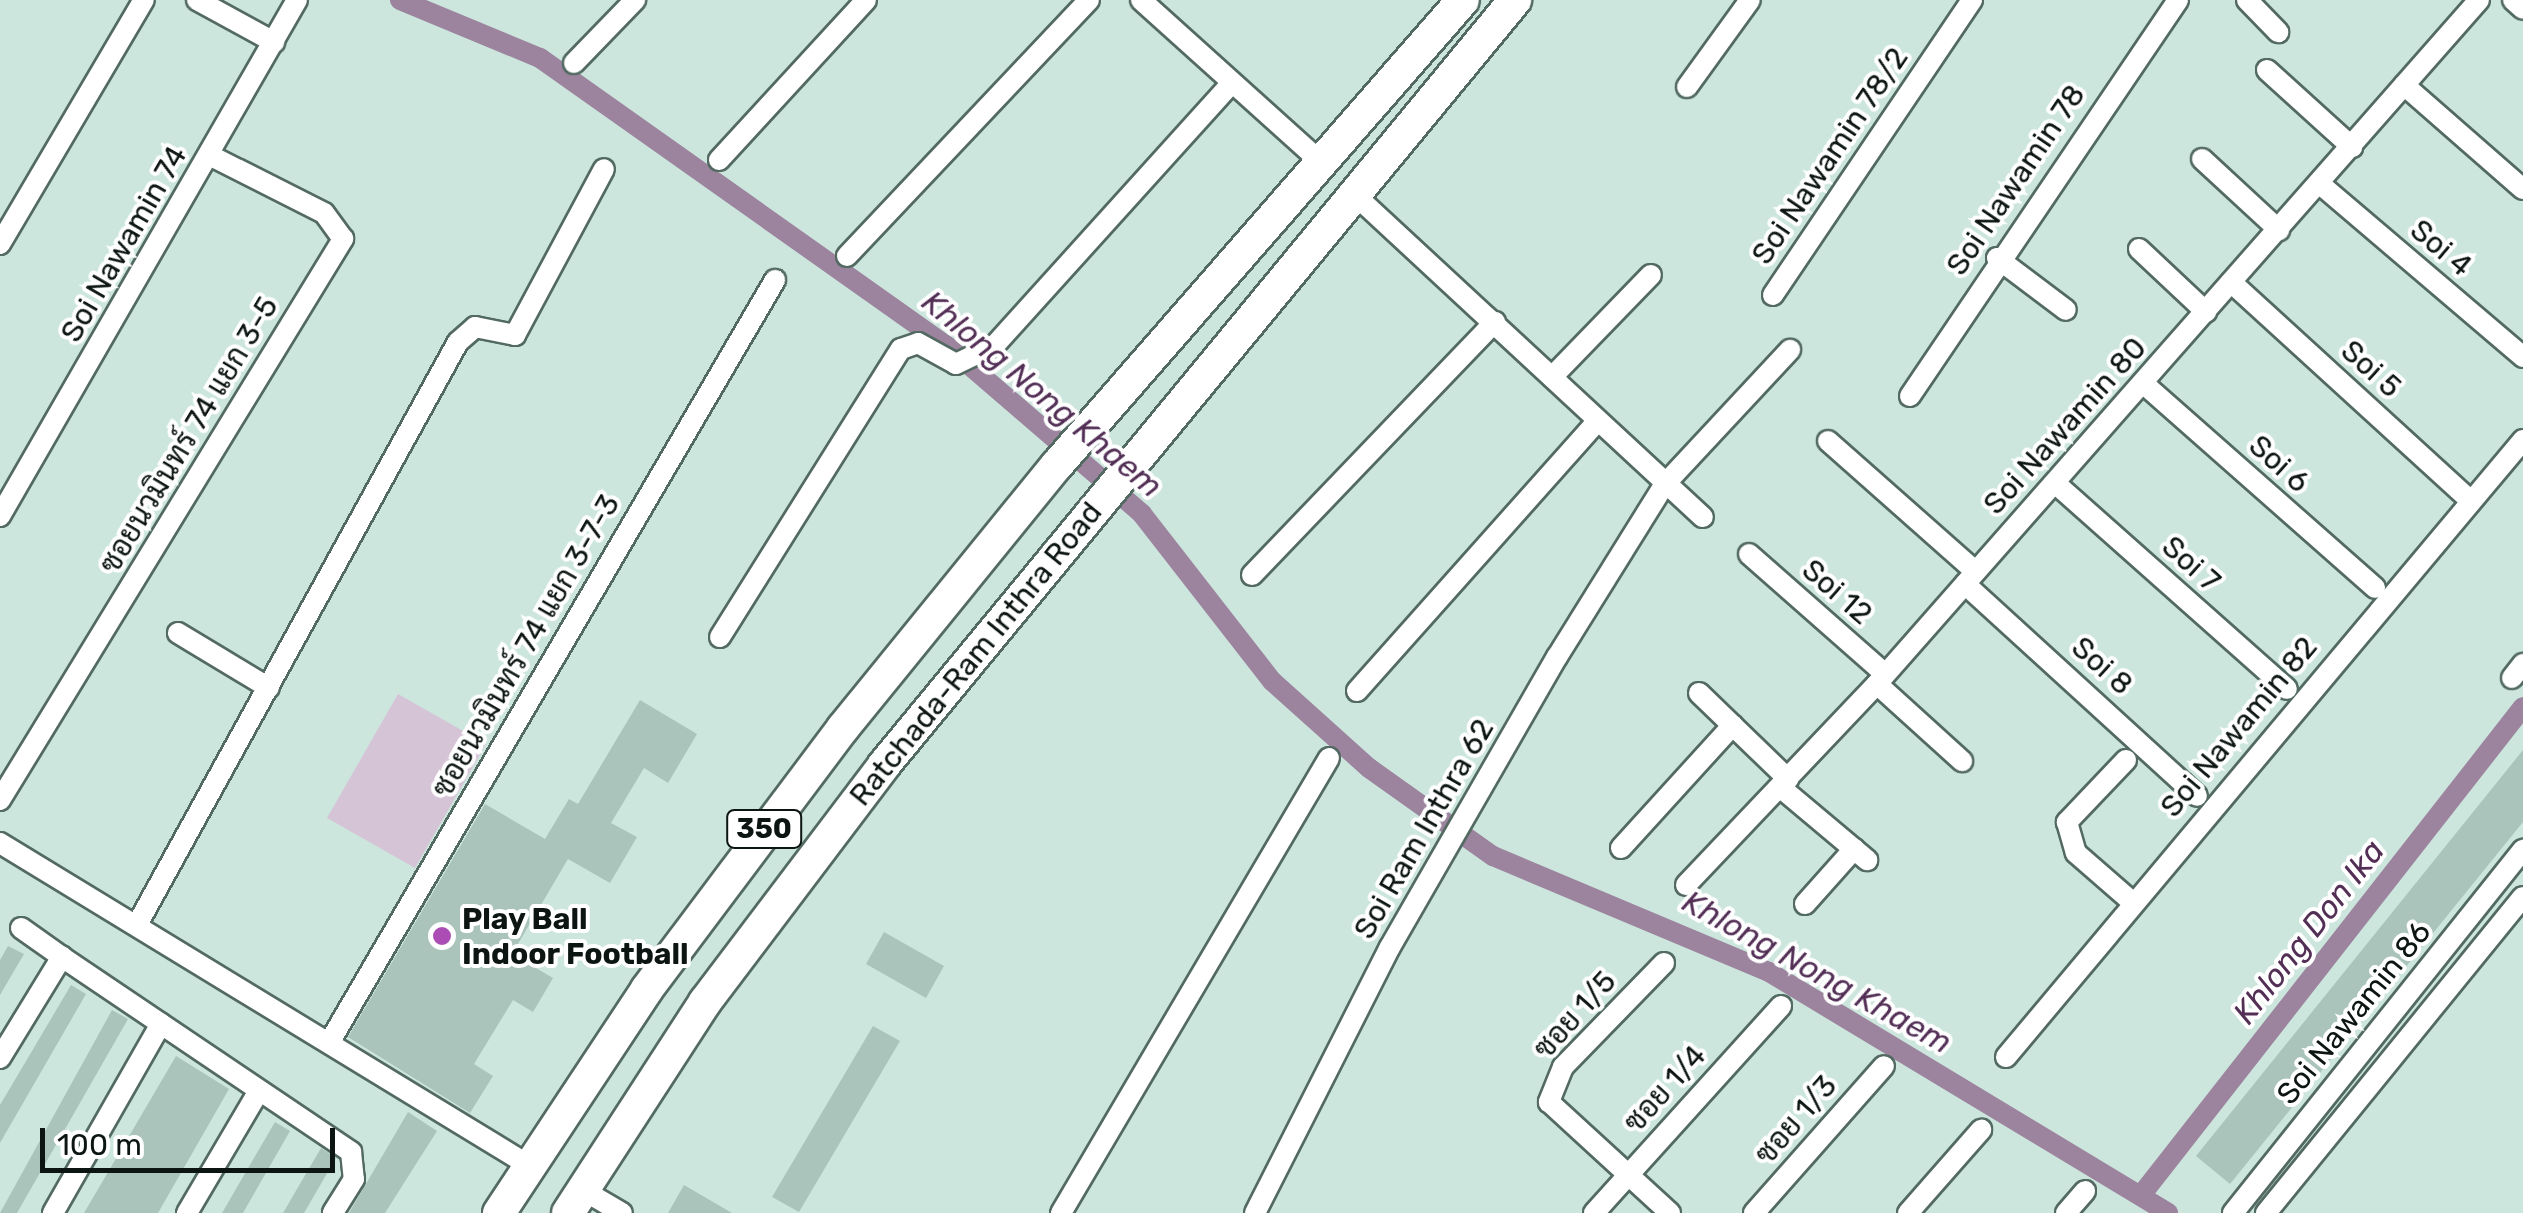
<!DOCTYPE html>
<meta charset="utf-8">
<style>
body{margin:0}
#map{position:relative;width:2523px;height:1213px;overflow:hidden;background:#cce6dd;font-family:Rubik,Sarabun,sans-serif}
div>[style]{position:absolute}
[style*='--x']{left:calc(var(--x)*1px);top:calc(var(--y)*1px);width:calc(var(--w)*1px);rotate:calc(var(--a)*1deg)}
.green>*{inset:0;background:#d5c4d6}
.canal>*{height:20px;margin:-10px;padding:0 10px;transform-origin:10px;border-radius:10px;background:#9c839e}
.building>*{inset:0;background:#abc4bb}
.roads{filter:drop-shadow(2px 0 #536a62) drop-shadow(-2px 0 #536a62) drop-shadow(0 2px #536a62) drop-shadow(0 -2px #536a62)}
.minor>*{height:20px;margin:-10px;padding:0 10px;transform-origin:10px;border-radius:10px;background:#fff}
.primary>*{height:32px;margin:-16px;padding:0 16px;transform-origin:16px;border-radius:16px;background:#fff}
.dots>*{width:28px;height:28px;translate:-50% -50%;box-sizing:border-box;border:5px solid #fff;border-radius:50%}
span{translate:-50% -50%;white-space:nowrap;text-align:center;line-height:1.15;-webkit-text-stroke:8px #fff;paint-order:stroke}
.shield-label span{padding:2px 8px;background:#fff;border:2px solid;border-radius:8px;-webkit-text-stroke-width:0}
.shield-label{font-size:28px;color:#0c1512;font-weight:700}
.street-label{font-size:30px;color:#0c1512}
.poi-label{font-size:30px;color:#0c1512;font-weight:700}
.left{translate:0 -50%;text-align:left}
.water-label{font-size:32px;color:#532f56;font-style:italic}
.scale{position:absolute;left:40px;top:1128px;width:295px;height:45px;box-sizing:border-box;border:5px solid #0c1512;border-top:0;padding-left:12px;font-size:30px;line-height:35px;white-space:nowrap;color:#0c1512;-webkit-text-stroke:8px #fff;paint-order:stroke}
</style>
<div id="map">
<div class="green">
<div style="clip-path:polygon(398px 694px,486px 744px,415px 868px,327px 818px)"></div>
</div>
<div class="canal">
<div style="--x:400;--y:0;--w:152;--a:22.5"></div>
<div style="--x:540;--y:58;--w:499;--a:35.3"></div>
<div style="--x:947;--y:346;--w:257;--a:40.7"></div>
<div style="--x:1142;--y:514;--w:212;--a:52.1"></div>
<div style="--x:1272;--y:681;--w:130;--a:41.9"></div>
<div style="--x:1369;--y:768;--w:152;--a:35.4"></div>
<div style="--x:1493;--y:856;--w:299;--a:22.8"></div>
<div style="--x:1769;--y:972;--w:466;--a:31.1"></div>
<div style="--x:2142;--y:1194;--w:618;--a:-51.96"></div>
</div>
<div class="building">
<div style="clip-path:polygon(640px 700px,697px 734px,668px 783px,644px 768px,611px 823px,637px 837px,610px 883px,568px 859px,512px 954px,553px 978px,533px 1012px,513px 1000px,474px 1064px,493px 1076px,470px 1113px,348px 1037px,485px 804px,545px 839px,569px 799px,578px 804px)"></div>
<div style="clip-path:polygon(2523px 750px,2523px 822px,2230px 1184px,2196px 1156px)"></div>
<div style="clip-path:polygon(884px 932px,944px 966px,926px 998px,866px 964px)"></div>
<div style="clip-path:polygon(8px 946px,24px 954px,0 995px,0 960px)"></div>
<div style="clip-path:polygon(71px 985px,86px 994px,0 1143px,0 1105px)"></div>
<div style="clip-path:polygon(112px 1010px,128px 1019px,17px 1213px,0 1213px)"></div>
<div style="clip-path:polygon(873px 1026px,900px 1041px,799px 1212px,772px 1197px)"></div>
<div style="clip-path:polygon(176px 1056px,229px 1089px,158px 1213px,84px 1213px)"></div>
<div style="clip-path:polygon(408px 1112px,437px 1131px,385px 1213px,349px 1213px)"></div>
<div style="clip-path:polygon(275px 1122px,290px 1131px,243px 1213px,222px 1213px)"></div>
<div style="clip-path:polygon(321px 1148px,336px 1158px,304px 1213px,283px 1213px)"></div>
<div style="clip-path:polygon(684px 1185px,732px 1213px,668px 1213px)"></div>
</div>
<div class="roads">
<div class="minor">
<div style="--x:197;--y:0;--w:88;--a:28.6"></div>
<div style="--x:1141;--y:0;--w:242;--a:42"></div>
<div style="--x:2247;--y:0;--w:45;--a:45.9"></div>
<div style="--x:2513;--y:0;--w:13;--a:42"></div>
<div style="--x:574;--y:63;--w:88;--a:-45.9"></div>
<div style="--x:2267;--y:70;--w:115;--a:42.2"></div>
<div style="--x:2404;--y:85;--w:158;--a:41.2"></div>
<div style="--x:1687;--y:87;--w:107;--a:-54.1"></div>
<div style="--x:2202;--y:159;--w:105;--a:42.7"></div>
<div style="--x:719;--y:160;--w:217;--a:-47.4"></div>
<div style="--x:2320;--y:184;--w:267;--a:40.4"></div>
<div style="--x:1355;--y:195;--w:474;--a:42.8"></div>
<div style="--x:0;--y:244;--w:283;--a:-59.5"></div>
<div style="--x:2139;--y:249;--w:92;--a:43.2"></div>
<div style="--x:847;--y:256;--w:352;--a:-46.6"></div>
<div style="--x:1997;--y:258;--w:86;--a:37"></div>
<div style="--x:2231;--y:282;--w:325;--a:42.4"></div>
<div style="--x:1773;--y:295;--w:356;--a:-56"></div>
<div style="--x:1552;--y:377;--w:142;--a:-45.9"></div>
<div style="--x:2144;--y:384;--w:308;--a:41.4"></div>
<div style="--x:1910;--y:396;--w:478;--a:-55.9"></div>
<div style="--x:1828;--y:441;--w:196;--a:41.5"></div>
<div style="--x:2055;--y:483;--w:310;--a:41.6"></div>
<div style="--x:0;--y:516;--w:595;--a:-60.08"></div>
<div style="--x:1749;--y:554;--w:181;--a:41.4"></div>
<div style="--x:1252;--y:575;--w:351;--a:-46.2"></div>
<div style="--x:1965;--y:584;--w:314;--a:42.4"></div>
<div style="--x:178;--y:633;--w:106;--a:31.1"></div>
<div style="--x:720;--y:637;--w:340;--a:-57.9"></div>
<div style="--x:901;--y:349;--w:18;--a:-19"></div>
<div style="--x:918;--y:343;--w:43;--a:28.9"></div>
<div style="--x:956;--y:364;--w:43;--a:-26"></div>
<div style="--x:995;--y:345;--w:353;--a:-47.9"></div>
<div style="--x:2512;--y:678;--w:18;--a:-52"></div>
<div style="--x:1877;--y:684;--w:115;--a:42.2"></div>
<div style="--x:1357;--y:691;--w:361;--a:-48.3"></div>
<div style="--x:1699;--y:693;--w:124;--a:44"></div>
<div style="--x:2126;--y:760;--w:86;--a:133.6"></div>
<div style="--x:2067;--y:822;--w:32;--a:74"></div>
<div style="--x:2076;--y:853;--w:73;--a:41.1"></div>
<div style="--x:1780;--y:787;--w:114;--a:40"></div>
<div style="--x:0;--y:800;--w:658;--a:-58.56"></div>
<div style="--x:343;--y:239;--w:32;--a:-126"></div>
<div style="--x:324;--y:213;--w:129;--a:-153.2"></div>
<div style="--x:0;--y:843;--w:621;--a:31.36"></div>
<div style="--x:1621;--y:848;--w:166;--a:-47.7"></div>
<div style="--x:1686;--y:885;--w:277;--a:-46.5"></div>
<div style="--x:1877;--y:684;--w:911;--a:-48.65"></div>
<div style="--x:1805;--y:904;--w:74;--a:-48.3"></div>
<div style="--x:138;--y:923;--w:663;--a:-61.16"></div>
<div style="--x:458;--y:342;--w:23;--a:-41"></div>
<div style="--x:475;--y:327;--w:41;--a:11.3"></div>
<div style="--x:515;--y:335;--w:188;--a:-61.8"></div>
<div style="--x:21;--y:928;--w:50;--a:35.3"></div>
<div style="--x:1664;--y:963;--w:145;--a:134.2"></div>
<div style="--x:1563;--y:1067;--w:38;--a:112"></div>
<div style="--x:1549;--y:1102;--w:164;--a:42.5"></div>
<div style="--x:329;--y:1043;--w:884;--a:-59.69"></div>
<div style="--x:2006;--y:1057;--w:805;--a:-50.04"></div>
<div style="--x:0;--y:1058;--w:119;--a:-58.5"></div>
<div style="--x:62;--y:957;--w:349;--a:34"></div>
<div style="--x:351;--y:1152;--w:27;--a:84"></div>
<div style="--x:354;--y:1179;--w:40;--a:122"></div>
<div style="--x:583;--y:1190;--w:45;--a:30.5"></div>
<div style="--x:53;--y:1213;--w:218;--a:-60.3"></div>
<div style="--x:187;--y:1213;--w:142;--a:-59.5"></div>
<div style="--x:1061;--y:1213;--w:528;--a:-59.5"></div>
<div style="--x:1255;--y:1213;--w:298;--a:-63.1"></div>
<div style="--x:1390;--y:947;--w:335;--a:-60.1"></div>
<div style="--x:1557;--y:657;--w:203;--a:-58.1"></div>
<div style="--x:1664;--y:485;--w:185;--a:-47"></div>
<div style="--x:1594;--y:1213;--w:279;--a:-47.9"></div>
<div style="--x:1754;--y:1213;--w:196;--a:-48.5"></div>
<div style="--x:1908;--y:1213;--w:111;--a:-48.7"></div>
<div style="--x:2066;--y:1213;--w:29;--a:-49"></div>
<div style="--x:2233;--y:1213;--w:465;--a:-51.4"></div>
<div style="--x:2266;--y:1213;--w:407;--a:-50.9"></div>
</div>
<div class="primary">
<div style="--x:499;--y:1213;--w:268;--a:-56.5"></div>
<div style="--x:647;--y:989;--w:326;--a:-53.1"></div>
<div style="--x:843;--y:728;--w:339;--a:-50.9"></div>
<div style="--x:1057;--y:465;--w:617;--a:-48.88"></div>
<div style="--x:568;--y:1213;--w:252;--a:-57"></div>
<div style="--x:705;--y:1002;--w:297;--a:-52.9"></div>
<div style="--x:884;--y:765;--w:992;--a:-50.48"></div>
</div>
</div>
<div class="dots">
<div style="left:442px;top:936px;background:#ac4db5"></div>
</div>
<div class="shield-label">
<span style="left:764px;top:829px">350</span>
</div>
<div class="street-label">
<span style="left:1830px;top:156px;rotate:-56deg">Soi Nawamin 78/2</span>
<span style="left:2016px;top:180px;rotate:-56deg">Soi Nawamin 78</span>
<span style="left:124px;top:244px;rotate:-60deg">Soi Nawamin 74</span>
<span style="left:2441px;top:248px;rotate:40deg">Soi 4</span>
<span style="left:2371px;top:369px;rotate:42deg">Soi 5</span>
<span style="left:2065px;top:426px;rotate:-48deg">Soi Nawamin 80</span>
<span style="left:189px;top:435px;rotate:-59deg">ซอยนวมินทร์ 74 แยก 3-5</span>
<span style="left:2279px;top:464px;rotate:42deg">Soi 6</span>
<span style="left:2191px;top:564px;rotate:42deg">Soi 7</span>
<span style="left:1837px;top:592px;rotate:41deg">Soi 12</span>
<span style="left:526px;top:646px;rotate:-60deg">ซอยนวมินทร์ 74 แยก 3-7-3</span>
<span style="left:976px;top:654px;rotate:-51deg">Ratchada-Ram Inthra Road</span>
<span style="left:2102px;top:666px;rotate:42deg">Soi 8</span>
<span style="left:2239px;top:727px;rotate:-50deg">Soi Nawamin 82</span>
<span style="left:1424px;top:829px;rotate:-60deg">Soi Ram Inthra 62</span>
<span style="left:2354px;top:1013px;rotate:-51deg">Soi Nawamin 86</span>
<span style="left:1575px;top:1015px;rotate:-48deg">ซอย 1/5</span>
<span style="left:1665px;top:1089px;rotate:-48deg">ซอย 1/4</span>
<span style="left:1796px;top:1120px;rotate:-49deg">ซอย 1/3</span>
</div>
<div class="poi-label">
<span class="left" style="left:462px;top:936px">Play Ball<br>Indoor Football</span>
</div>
<div class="water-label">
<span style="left:1042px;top:394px;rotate:40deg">Khlong Nong Khaem</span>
<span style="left:2309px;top:932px;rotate:-52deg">Khlong Don Ika</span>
<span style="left:1817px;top:972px;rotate:29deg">Khlong Nong Khaem</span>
</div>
<div class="scale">100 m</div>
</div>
